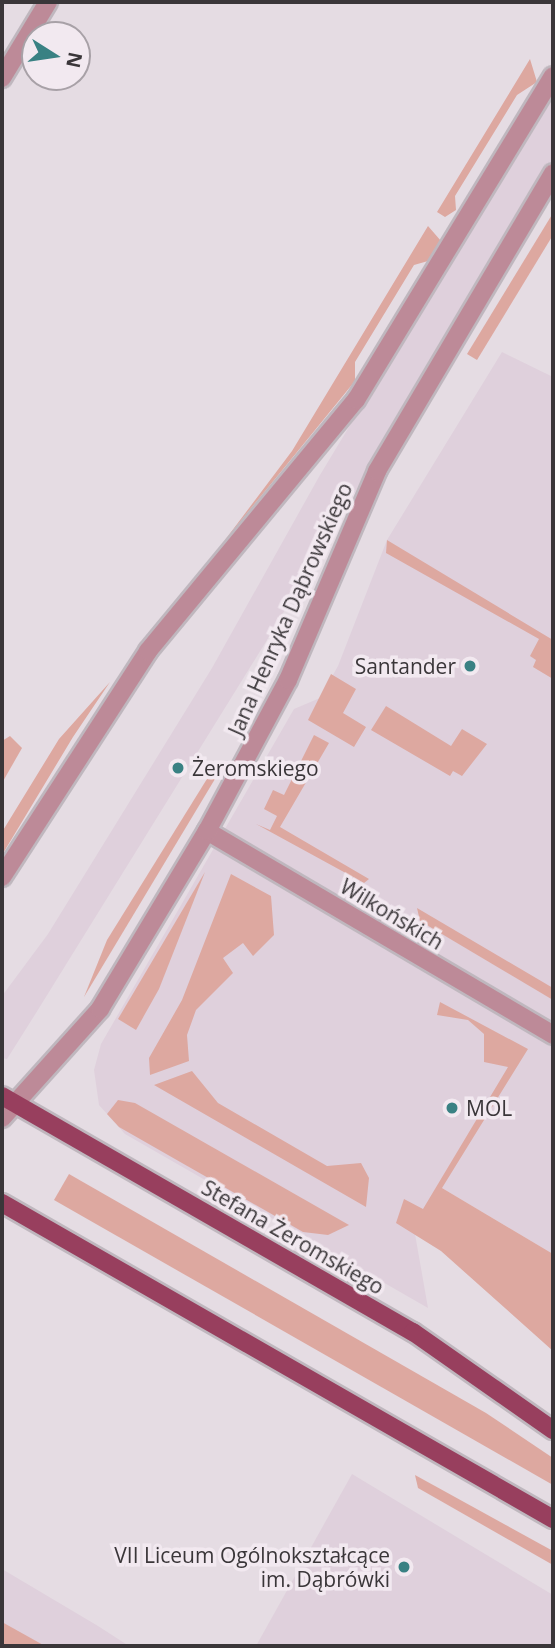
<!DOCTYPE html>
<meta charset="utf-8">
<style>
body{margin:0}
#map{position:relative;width:555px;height:1648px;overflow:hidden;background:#e5dce3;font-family:"Open Sans",sans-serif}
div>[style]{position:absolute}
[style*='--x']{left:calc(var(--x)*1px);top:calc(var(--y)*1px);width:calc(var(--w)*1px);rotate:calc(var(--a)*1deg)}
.built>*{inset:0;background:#dfd0dc}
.green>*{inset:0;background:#dda8a0}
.roads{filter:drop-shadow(2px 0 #bfb7be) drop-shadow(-2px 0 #bfb7be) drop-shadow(0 2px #bfb7be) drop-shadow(0 -2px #bfb7be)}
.minor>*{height:18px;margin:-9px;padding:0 9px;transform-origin:9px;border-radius:9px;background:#bd8a98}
.major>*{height:18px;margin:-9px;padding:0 9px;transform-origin:9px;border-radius:9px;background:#983f5e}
.dots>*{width:19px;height:19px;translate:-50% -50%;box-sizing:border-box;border:4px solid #f2e9f0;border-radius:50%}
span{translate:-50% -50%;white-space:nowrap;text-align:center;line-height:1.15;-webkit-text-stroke:7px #f2e9f0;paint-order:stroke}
.street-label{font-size:21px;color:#3a3639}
.poi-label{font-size:21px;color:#3a3639}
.right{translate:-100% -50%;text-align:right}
.left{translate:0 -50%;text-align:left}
.frame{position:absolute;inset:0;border:4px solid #3a3639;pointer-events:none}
.north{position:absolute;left:21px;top:21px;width:70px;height:70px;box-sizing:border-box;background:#f2e9f0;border:2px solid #a8a1a7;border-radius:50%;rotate:102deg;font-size:19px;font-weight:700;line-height:28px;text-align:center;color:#3a3639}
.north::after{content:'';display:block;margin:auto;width:24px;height:32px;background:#398183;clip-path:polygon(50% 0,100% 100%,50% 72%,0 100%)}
</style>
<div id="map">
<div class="built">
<div style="clip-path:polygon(553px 89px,553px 159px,267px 640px,36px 1013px,7px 1059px,2px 1058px,2px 996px,48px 934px,212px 668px,320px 475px)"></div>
<div style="clip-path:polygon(502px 352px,553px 377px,553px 1254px,442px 1188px,415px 1234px,428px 1308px,125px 1134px,99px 1105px,94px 1070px,101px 1044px,294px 709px,320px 698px,338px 666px,387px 540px)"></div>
<div style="clip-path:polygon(352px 1474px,553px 1595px,553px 1646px,256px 1646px)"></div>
<div style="clip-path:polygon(2px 1569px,98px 1626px,129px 1646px,2px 1646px)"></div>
</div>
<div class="green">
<div style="clip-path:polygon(530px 59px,537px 82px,517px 95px,455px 196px,456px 210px,445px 217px,437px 212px)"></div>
<div style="clip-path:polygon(553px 213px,553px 235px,477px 360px,467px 354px)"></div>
<div style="clip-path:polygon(428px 226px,441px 241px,428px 261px,414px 265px,355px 362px,355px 381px,222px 544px,292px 451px)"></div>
<div style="clip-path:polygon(387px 540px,553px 640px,553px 679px,533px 667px,536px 660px,530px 656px,539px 639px,386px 553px)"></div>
<div style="clip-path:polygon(331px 674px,356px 689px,343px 713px,366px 727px,354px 747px,308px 720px)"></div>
<div style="clip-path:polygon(110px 682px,73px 737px,2px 855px,2px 832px,59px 739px)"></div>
<div style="clip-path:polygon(386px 706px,451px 746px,462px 729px,487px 744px,462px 776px,453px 771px,450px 776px,371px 730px)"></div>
<div style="clip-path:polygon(314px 735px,329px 743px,280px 827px,369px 879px,364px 883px,256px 824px,270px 830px,277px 816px,264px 809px,273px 790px,284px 795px)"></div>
<div style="clip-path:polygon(10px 736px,22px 748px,2px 783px,2px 741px)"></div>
<div style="clip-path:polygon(215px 766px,221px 769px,84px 997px,107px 940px)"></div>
<div style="clip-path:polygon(205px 872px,159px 989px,136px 1030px,118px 1019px)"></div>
<div style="clip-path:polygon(231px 874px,271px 896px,274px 935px,253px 956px,243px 943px,223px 958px,233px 973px,196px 1010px,187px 1035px,189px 1061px,150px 1075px,149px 1058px,182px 1000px)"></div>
<div style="clip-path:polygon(417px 908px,553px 988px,553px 1000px,420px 921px)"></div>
<div style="clip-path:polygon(440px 1002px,528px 1049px,442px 1188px,553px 1254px,553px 1351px,441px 1251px,396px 1223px,404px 1199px,423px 1209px,508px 1067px,484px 1062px,484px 1034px,468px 1020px,437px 1015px)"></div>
<div style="clip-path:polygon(192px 1071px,218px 1103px,327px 1166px,361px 1163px,369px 1178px,366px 1207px,154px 1085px)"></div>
<div style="clip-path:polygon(118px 1100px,135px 1103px,349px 1225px,328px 1235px,303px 1232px,119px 1127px,107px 1114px)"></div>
<div style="clip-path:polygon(69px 1174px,486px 1413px,553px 1458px,553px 1485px,54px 1200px)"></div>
<div style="clip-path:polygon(415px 1475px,553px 1551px,553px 1565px,418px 1488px)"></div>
<div style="clip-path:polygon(2px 1622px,45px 1646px,2px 1646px)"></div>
</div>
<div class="roads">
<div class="minor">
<div style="--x:2;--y:78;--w:89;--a:-58.8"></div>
<div style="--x:207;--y:831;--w:402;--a:30.5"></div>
<div style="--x:2;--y:877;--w:269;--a:-57.1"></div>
<div style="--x:148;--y:651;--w:326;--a:-50.4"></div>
<div style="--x:356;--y:400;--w:379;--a:-58.7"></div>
<div style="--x:2;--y:1118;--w:147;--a:-48"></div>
<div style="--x:100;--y:1009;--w:208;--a:-59"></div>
<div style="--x:207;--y:831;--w:171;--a:-61.8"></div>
<div style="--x:288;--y:680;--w:227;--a:-66.9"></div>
<div style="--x:377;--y:471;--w:346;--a:-59.4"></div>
</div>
<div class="major">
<div style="--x:2;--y:1096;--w:474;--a:29.9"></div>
<div style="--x:413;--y:1332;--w:171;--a:35"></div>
<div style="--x:2;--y:1203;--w:635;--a:29.83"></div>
</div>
</div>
<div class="dots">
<div style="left:470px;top:666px;background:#398183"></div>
<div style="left:178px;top:768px;background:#398183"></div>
<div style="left:452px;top:1108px;background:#398183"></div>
<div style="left:404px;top:1567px;background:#398183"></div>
</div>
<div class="street-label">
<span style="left:290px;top:609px;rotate:-66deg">Jana Henryka Dąbrowskiego</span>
<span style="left:392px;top:914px;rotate:31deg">Wilkońskich</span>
<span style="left:293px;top:1237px;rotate:30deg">Stefana Żeromskiego</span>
</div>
<div class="poi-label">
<span class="right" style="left:456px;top:666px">Santander</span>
<span class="left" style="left:192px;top:768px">Żeromskiego</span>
<span class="left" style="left:466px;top:1108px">MOL</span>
<span class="right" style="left:390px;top:1567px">VII Liceum Ogólnokształcące<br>im. Dąbrówki</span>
</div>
<div class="frame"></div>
<div class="north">N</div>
</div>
